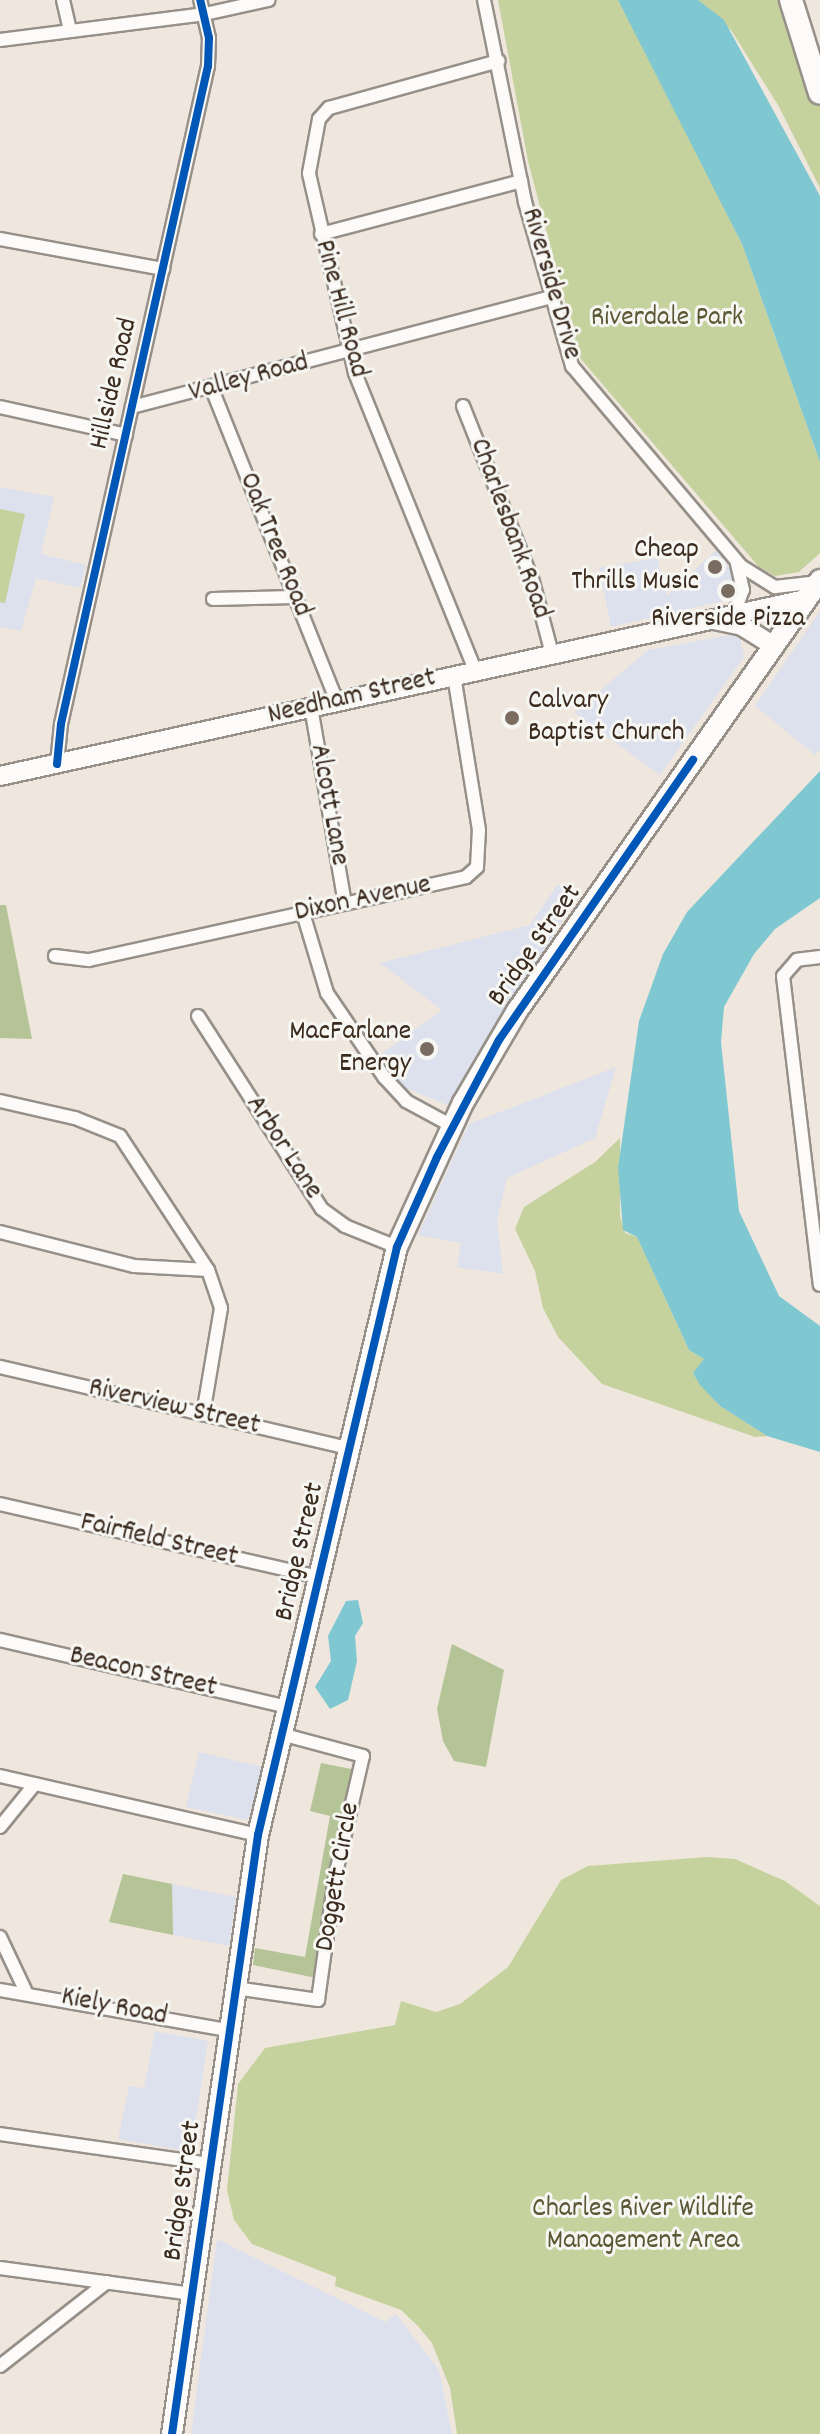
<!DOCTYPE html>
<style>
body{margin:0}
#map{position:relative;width:820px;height:2434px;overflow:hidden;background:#efe7de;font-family:Dekko,sans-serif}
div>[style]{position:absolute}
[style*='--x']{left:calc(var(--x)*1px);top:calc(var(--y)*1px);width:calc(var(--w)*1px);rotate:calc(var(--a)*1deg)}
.built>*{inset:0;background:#dde0ed}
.green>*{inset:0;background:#c6d29d}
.forest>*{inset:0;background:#b4c496}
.water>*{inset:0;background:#7fc8d1}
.roads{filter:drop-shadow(2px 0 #969089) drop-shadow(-2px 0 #969089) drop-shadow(0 2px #969089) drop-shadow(0 -2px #969089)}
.street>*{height:12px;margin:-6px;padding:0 6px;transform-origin:6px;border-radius:6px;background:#fdfbfa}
.secondary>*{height:18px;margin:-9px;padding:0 9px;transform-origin:9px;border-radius:9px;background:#fdfbfa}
.primary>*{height:20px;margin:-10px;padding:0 10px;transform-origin:10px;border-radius:10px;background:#fdfbfa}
.highway>*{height:22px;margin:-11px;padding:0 11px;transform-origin:11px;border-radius:11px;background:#fdfbfa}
.cycleway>*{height:8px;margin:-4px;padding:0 4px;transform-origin:4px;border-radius:4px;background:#0057b8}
.dots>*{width:22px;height:22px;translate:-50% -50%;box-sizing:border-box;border:4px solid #f6f6f2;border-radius:50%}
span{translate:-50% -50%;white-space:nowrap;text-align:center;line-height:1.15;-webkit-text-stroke:6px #f6f6f2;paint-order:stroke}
.street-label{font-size:28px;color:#3b2a1e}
.park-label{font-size:28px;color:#5b5734}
.poi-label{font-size:28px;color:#3b2a1e}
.right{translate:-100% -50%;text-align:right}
.left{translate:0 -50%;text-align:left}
</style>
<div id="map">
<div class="built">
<div style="clip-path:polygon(0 487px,54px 497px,41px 554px,86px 565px,80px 588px,36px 578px,21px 631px,0 627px)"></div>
<div style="clip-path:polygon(716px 550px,737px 578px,736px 598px,611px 627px,599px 568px,657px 558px,667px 596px)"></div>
<div style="clip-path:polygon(820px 611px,820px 749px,815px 755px,755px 706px)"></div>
<div style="clip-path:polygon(730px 635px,740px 638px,744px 657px,660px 775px,574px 713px,648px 650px)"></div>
<div style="clip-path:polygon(557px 885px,577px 896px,452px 1107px,403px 1087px,381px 1054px,442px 1010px,380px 963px,530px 925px)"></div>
<div style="clip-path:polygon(616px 1067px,595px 1138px,507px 1178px,497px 1220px,503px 1274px,457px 1267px,461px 1243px,418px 1235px,469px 1124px)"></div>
<div style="clip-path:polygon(199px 1752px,262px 1767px,248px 1820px,186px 1807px)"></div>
<div style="clip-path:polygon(172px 1884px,236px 1897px,229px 1946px,173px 1935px)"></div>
<div style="clip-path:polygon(155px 2031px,208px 2041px,191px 2152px,118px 2139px,129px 2086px,144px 2088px)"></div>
<div style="clip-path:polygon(217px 2239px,385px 2322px,396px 2314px,439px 2370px,452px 2434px,191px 2434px)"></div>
</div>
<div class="green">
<div style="clip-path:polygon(498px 0,618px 0,666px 89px,742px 244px,820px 462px,820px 553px,799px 572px,775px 576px,759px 567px,580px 358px,528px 161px)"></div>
<div style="clip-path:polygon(698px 0,780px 0,820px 103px,820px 188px,778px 105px,731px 30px)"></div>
<div style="clip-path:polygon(0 509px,25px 514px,5px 603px,0 602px)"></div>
<div style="clip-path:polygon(620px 1138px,620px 1216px,625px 1233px,637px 1237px,689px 1350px,704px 1359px,693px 1374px,720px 1406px,767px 1436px,755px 1437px,602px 1384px,558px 1337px,543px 1308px,535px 1271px,515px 1229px,524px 1207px,595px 1162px)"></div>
<div style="clip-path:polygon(707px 1857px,735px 1859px,785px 1881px,820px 1906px,820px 2434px,457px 2434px,450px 2388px,432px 2343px,418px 2326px,401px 2310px,335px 2286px,336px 2277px,252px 2244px,234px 2220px,227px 2190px,238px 2084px,265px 2048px,395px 2025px,401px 2001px,436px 2012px,460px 2004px,508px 1967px,561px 1880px,588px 1866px)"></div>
</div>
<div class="forest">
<div style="clip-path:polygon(0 905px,6px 905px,32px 1039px,0 1038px)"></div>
<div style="clip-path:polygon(452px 1644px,504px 1670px,486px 1767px,454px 1761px,443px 1741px,437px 1709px)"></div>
<div style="clip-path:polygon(321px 1763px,356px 1770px,316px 1978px,253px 1965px,255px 1948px,305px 1957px,330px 1816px,310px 1811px)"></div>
<div style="clip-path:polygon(123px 1874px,172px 1884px,173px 1935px,109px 1922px)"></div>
</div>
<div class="water">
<div style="clip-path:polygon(618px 0,698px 0,724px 20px,820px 196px,820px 462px,742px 244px)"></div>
<div style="clip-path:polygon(820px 771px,820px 898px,775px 929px,754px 954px,724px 1007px,721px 1042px,739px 1211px,779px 1296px,820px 1326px,820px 1452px,767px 1436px,720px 1406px,700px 1385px,693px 1373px,704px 1359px,689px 1350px,637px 1237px,623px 1230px,618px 1168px,639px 1021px,663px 954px,687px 912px)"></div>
<div style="clip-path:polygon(358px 1600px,363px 1623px,355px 1636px,357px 1661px,348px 1700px,330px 1709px,315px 1687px,331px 1661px,328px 1636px,346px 1601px)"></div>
</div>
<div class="roads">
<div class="street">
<div style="--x:63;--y:0;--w:31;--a:77"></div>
<div style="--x:484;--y:0;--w:206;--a:78.5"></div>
<div style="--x:525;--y:202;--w:171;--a:74"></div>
<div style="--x:572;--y:366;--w:262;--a:49.8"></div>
<div style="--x:741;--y:566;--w:40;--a:32"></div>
<div style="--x:775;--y:587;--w:44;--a:-6.5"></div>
<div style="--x:0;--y:40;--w:207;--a:-7.2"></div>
<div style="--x:205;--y:14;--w:65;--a:-12.5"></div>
<div style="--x:321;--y:234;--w:207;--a:-14.8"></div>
<div style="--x:0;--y:239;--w:166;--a:10.4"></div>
<div style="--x:212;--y:389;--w:336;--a:68.2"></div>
<div style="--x:463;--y:406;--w:189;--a:68.3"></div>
<div style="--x:533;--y:582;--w:74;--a:75.2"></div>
<div style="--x:0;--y:407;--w:129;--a:12.5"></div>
<div style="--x:132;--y:407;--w:433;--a:-14.7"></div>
<div style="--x:213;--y:599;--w:81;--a:-1.4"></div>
<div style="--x:734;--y:613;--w:25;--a:-69"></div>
<div style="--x:743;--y:590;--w:27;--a:-103"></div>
<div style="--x:475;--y:670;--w:320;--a:-112"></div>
<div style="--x:355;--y:373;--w:205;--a:-103"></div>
<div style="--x:309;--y:173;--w:55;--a:-79.5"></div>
<div style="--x:319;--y:119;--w:15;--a:-48"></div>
<div style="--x:329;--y:108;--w:176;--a:-15.5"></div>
<div style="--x:311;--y:707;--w:200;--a:80.2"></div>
<div style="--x:57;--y:764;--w:40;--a:-84.3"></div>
<div style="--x:61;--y:724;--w:674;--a:-77.41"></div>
<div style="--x:208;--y:66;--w:28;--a:-88"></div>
<div style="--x:209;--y:38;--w:39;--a:-103"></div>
<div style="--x:303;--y:913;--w:84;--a:73.3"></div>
<div style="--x:327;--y:993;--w:102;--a:55.8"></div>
<div style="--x:384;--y:1077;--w:33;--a:47"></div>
<div style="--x:406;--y:1101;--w:52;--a:28.5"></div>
<div style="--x:55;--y:956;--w:34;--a:7"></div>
<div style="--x:89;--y:960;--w:386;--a:-12.4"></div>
<div style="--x:466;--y:877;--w:15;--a:-42"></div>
<div style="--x:477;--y:867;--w:37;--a:-87"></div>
<div style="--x:479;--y:830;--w:157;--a:-99.2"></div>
<div style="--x:820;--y:957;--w:23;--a:173"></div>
<div style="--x:797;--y:960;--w:21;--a:131"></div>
<div style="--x:783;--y:976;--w:311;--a:83.2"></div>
<div style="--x:198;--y:1016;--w:229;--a:57.3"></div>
<div style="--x:322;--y:1209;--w:29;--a:36"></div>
<div style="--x:345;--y:1226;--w:56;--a:22"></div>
<div style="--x:0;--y:1101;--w:77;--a:12.8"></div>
<div style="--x:75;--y:1118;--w:48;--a:21.8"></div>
<div style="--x:120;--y:1136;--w:160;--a:56.7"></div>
<div style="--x:208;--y:1270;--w:40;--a:71.1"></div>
<div style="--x:221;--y:1308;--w:108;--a:99.6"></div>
<div style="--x:0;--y:1232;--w:138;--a:14.2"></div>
<div style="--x:134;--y:1266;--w:74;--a:3.1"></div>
<div style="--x:0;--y:1367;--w:357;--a:13.1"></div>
<div style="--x:0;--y:1504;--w:326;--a:12.9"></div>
<div style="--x:0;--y:1640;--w:295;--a:13.1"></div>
<div style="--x:0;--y:1776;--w:265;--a:12.9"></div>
<div style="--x:0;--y:1827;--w:55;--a:-50.9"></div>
<div style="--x:0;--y:1937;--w:59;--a:64.7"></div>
<div style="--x:235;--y:1988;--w:84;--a:8.2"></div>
<div style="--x:318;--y:2000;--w:124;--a:-82.1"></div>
<div style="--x:335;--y:1877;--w:124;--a:-77"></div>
<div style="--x:363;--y:1756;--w:85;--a:-165"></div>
<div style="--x:0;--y:1990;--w:231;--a:10"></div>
<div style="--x:0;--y:2134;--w:213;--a:8.1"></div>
<div style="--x:0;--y:2268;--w:194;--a:7.7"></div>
<div style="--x:0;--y:2366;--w:136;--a:-38.1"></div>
</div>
<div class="secondary">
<div style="--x:714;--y:620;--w:29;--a:12"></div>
<div style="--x:742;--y:626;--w:36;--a:32"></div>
<div style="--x:0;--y:776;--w:825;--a:-12.39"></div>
</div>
<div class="primary">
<div style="--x:172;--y:2434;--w:605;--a:-81.83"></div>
<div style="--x:258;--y:1835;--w:604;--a:-76.7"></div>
<div style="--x:397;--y:1247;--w:158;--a:-65.4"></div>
<div style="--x:463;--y:1103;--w:107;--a:-59.6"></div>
<div style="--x:517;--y:1011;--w:527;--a:-54.89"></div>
</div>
<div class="highway">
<div style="--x:791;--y:0;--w:97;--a:72.7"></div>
</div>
</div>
<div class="cycleway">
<div style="--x:57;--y:764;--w:40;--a:-84.3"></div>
<div style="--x:61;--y:724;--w:674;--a:-77.41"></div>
<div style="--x:208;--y:66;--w:28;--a:-88"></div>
<div style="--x:209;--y:38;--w:39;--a:-103"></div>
<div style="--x:172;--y:2434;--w:605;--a:-81.83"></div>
<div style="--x:258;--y:1835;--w:604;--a:-76.7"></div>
<div style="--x:397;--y:1247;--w:98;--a:-66"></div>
<div style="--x:437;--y:1157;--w:132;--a:-62.1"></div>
<div style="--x:499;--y:1040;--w:341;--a:-55.3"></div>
</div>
<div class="dots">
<div style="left:715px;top:567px;background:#7a6c61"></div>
<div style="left:728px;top:591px;background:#7a6c61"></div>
<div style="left:512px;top:718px;background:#7a6c61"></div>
<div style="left:427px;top:1049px;background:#7a6c61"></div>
</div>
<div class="street-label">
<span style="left:550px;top:284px;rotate:74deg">Riverside Drive</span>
<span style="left:340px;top:309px;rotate:75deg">Pine Hill Road</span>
<span style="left:249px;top:379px;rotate:-15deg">Valley Road</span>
<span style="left:115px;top:384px;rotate:-77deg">Hillside Road</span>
<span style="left:509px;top:529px;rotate:70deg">Charlesbank Road</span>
<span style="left:274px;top:545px;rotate:68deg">Oak Tree Road</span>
<span style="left:352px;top:698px;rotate:-13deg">Needham Street</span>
<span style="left:328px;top:805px;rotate:80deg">Alcott Lane</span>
<span style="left:363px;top:900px;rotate:-12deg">Dixon Avenue</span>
<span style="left:536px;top:946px;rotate:-55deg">Bridge Street</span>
<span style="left:283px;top:1148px;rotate:57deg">Arbor Lane</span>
<span style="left:174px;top:1408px;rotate:13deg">Riverview Street</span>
<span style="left:159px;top:1541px;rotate:13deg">Fairfield Street</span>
<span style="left:301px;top:1552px;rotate:-77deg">Bridge Street</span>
<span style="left:143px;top:1673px;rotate:13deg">Beacon Street</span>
<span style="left:339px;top:1877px;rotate:-80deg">Doggett Circle</span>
<span style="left:114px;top:2008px;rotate:11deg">Kiely Road</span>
<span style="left:184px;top:2191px;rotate:-82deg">Bridge Street</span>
</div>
<div class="park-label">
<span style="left:667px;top:319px">Riverdale Park</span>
<span style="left:643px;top:2226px">Charles River Wildlife<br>Management Area</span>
</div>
<div class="poi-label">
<span class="right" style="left:699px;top:567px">Cheap<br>Thrills Music</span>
<span style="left:728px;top:620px">Riverside Pizza</span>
<span class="left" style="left:528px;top:718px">Calvary<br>Baptist Church</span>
<span class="right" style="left:411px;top:1049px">MacFarlane<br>Energy</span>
</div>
</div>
